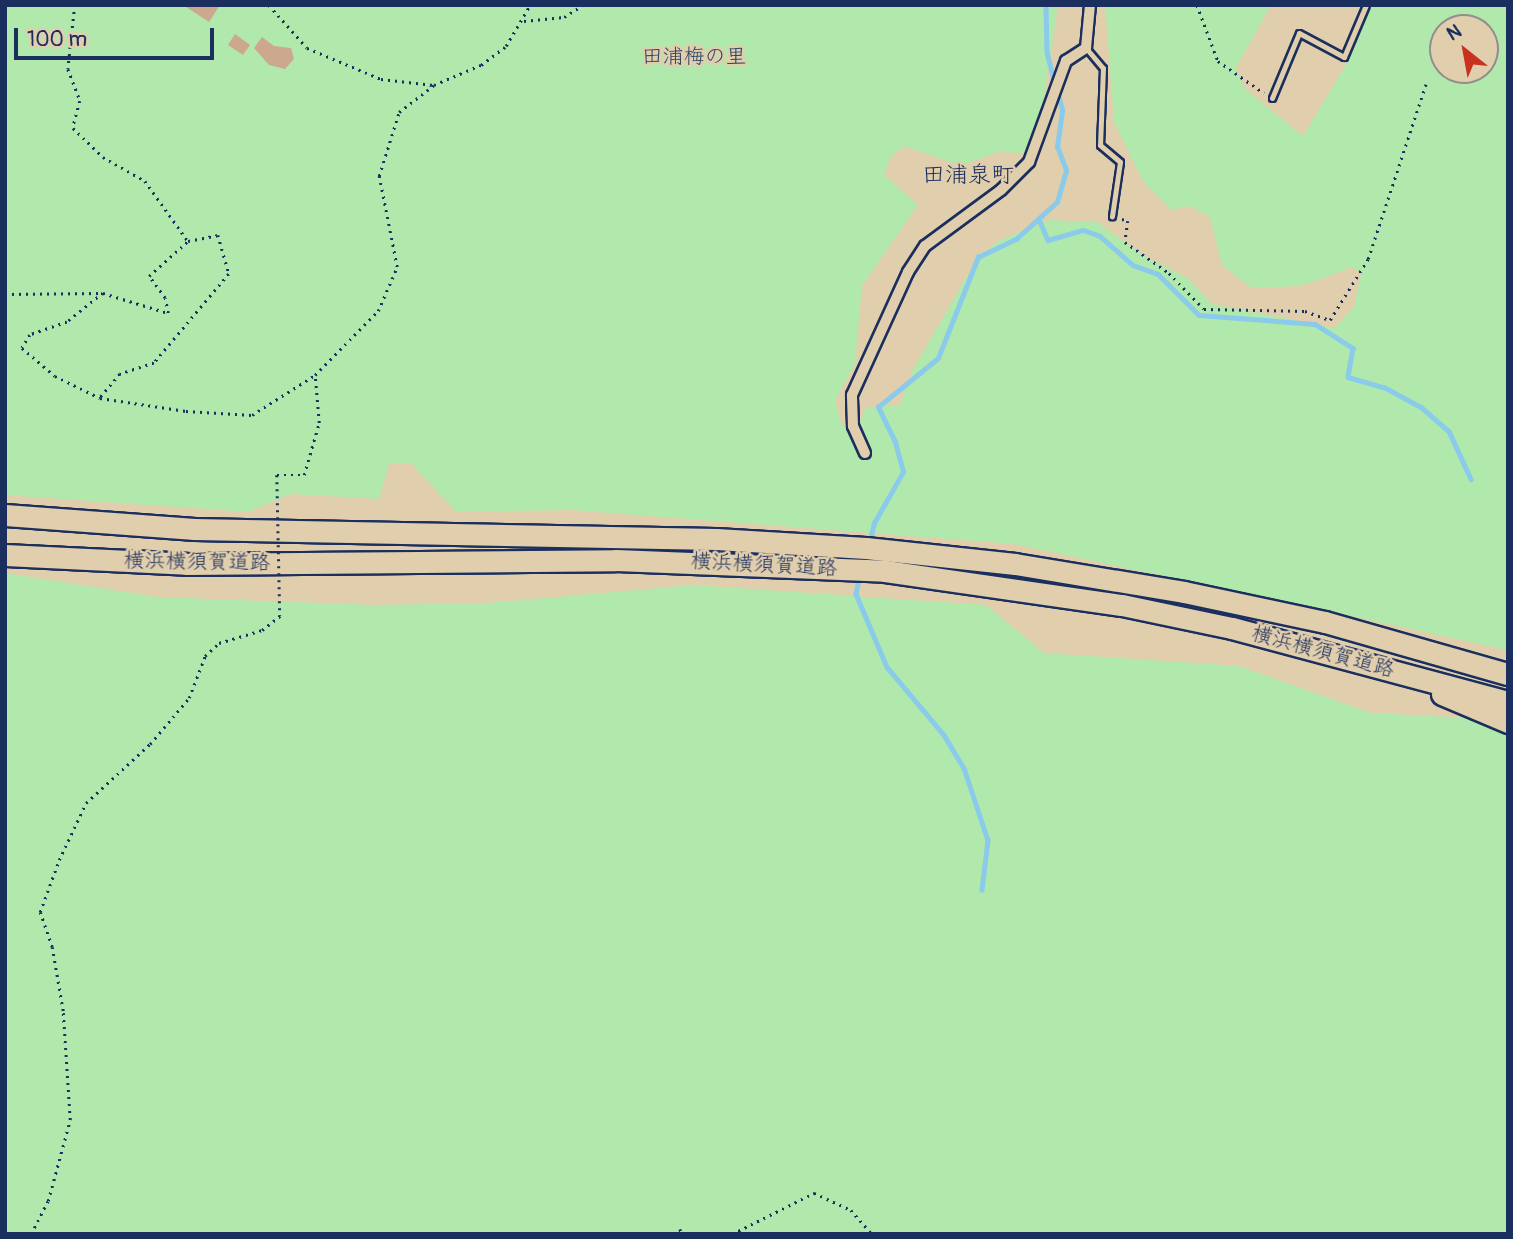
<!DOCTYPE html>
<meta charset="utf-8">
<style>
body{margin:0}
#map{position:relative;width:1513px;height:1239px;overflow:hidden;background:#e1ceac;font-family:Pangolin,"Klee One",sans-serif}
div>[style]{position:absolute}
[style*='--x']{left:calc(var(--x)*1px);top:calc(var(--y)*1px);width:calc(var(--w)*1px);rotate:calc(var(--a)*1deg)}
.green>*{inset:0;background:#b1e8ab}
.stream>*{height:4.5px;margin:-2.25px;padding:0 2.25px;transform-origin:2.25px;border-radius:2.25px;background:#8acbeb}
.building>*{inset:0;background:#cca88e}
.path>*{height:2.5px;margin-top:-1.25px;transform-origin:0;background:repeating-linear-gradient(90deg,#1b2f5e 0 2px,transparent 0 7px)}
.roads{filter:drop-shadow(2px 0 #1b2f5e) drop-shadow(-2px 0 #1b2f5e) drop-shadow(0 2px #1b2f5e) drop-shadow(0 -2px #1b2f5e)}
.lane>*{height:5px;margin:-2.5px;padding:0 2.5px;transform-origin:2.5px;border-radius:2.5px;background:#e1ceac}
.street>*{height:10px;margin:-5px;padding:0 5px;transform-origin:5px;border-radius:5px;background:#e1ceac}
.highway>*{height:21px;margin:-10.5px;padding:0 10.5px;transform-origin:10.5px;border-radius:10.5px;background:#e1ceac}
.path-bridge>*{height:2.5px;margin-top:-1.25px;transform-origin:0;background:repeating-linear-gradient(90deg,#1b2f5e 0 2px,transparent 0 7px)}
span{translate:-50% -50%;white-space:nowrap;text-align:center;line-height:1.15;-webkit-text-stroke:5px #e1ceac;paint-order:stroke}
.park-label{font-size:21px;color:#2a4266}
.street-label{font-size:21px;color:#1b2f5e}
.neighbourhood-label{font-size:23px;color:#1b2f5e}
.frame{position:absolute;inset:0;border:7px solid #1b2f5e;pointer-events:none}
.north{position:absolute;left:1429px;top:14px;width:70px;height:70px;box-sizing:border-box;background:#e1ceac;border:2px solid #928e8d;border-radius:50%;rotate:329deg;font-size:19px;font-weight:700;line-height:28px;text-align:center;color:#1b2f5e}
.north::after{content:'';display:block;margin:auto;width:24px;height:32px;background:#c8321e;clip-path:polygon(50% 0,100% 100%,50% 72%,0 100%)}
.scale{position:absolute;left:14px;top:28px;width:200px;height:32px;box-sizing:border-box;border:4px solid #1b2f5e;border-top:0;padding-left:9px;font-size:21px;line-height:24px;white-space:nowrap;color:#1b2f5e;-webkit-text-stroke:5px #e1ceac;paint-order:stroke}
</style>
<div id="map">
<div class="green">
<div style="clip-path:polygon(evenodd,5px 5px,1058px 5px,1041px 118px,1024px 153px,998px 152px,961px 166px,904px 146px,890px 157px,884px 175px,918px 205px,862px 286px,855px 364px,835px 400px,842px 426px,861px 421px,865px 408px,900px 405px,913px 369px,978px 257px,1000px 240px,1049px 220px,1097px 222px,1143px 255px,1189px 279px,1212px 304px,1334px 328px,1354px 307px,1361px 274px,1353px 267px,1301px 286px,1251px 288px,1222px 265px,1210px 217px,1190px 206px,1171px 210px,1143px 181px,1114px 122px,1105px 5px,1271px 5px,1236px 68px,1245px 89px,1303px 136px,1347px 63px,1372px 5px,1508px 5px,1508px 650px,1015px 544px,571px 510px,456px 512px,412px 464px,389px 464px,379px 499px,291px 494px,248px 512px,5px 495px,5px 5px,1443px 28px,1485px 28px,1485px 70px,1443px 70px,1443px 28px)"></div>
<div style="clip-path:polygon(5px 573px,157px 597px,373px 605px,488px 603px,694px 585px,986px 605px,1044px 653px,1239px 666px,1371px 713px,1472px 718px,1508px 736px,1508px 1234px,5px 1234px)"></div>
</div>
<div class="stream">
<div style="--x:1046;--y:5;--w:47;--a:88.8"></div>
<div style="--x:1047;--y:52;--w:32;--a:76"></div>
<div style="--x:1039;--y:219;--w:23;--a:67"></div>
<div style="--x:1048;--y:240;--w:36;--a:-16"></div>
<div style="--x:1083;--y:230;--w:18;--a:19"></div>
<div style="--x:1100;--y:236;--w:44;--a:41.3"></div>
<div style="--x:1133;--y:265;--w:27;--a:20"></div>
<div style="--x:1158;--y:274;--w:58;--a:45"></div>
<div style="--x:1199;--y:315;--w:116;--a:4.4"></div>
<div style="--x:1315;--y:324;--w:45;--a:32.3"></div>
<div style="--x:1353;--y:348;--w:29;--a:100"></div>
<div style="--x:1348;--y:377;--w:37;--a:16"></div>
<div style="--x:1384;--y:387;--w:42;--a:28.4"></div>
<div style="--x:1421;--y:407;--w:37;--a:41"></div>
<div style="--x:1449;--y:431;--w:53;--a:65.4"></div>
<div style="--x:869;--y:543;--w:21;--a:-76"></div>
<div style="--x:874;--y:523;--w:59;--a:-60.4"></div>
<div style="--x:903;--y:472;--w:31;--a:-105"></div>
<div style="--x:895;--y:442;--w:39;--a:-116"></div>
<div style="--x:878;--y:407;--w:77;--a:-39.2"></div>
<div style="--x:938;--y:358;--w:109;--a:-68.4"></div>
<div style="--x:978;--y:257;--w:42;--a:-25.3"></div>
<div style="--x:1016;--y:239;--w:55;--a:-42.1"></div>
<div style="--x:1057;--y:202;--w:33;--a:-74"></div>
<div style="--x:1066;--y:170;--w:25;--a:-111"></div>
<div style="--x:1057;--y:147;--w:37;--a:-82"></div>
<div style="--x:1062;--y:110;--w:20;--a:-105"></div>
<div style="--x:860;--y:575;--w:19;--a:102"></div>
<div style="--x:856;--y:594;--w:79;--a:67"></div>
<div style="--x:887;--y:667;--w:89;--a:50"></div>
<div style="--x:944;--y:735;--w:39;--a:59"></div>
<div style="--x:964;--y:768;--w:76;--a:71.6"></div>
<div style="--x:988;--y:840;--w:50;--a:96.8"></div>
</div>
<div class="building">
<div style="clip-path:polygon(183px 5px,220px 5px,209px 22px)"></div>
<div style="clip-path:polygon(235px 34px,250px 45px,243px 55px,228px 45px)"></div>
<div style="clip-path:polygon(262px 37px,274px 46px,291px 48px,294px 59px,285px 69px,269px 65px,254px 48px)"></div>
</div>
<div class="path">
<div style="--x:75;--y:5;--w:64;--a:96.2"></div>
<div style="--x:68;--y:69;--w:34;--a:69"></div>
<div style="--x:80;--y:101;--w:28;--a:105"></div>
<div style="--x:73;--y:128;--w:42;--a:44"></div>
<div style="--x:103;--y:157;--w:48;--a:29.7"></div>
<div style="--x:145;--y:181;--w:74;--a:54.4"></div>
<div style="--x:188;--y:241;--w:31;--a:-11"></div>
<div style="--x:218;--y:235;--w:41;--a:74.2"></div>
<div style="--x:229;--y:274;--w:116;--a:130.1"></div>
<div style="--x:154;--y:363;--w:36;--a:162"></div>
<div style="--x:120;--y:374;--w:31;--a:130"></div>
<div style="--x:269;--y:5;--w:57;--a:48.5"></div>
<div style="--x:307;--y:48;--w:80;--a:22.7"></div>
<div style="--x:381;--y:79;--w:53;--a:6.5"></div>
<div style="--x:434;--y:85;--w:51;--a:-23.1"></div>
<div style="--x:481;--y:65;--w:31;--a:-37"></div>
<div style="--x:506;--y:46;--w:48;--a:-59.7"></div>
<div style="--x:1197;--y:5;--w:60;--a:69.4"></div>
<div style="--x:1218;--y:61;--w:56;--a:34.8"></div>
<div style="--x:524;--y:21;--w:40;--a:-5.7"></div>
<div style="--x:564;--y:17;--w:22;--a:-32"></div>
<div style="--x:1122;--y:219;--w:6;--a:18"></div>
<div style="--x:1128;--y:221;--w:21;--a:98"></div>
<div style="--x:1125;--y:242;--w:54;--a:35.2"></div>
<div style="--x:1169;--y:273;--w:50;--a:45.8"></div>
<div style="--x:1204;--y:309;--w:101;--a:1.1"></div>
<div style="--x:1305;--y:311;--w:27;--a:20"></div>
<div style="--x:1330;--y:320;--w:72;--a:-58.1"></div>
<div style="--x:1368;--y:259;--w:184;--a:-71.7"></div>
<div style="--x:103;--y:293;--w:46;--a:141.1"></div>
<div style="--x:67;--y:322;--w:39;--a:161"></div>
<div style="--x:30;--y:335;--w:15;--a:122"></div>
<div style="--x:22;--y:348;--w:43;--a:40.3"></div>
<div style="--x:55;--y:376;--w:50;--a:26.1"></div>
<div style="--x:100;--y:398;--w:87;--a:8.6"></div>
<div style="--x:186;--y:411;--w:66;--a:3.5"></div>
<div style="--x:252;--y:415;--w:75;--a:-32.4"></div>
<div style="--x:5;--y:294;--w:98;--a:-0.6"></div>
<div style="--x:103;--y:293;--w:68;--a:17.1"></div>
<div style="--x:168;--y:313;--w:15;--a:-101"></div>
<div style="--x:165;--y:298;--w:27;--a:-126"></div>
<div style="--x:149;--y:276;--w:52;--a:-41.9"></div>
<div style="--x:277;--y:475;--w:27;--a:0"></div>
<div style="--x:304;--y:475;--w:54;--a:-73.9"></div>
<div style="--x:319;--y:423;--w:48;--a:-94.8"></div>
<div style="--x:315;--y:375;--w:90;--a:-45.5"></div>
<div style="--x:378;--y:311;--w:48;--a:-66.6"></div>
<div style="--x:397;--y:267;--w:93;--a:-101.2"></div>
<div style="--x:379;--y:176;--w:67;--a:-72.6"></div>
<div style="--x:399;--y:112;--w:44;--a:-37.6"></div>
<div style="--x:680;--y:1229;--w:5;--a:68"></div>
<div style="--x:31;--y:1234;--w:37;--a:-63"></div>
<div style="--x:48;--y:1201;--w:84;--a:-74.8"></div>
<div style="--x:70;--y:1120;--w:109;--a:-93.7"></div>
<div style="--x:63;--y:1011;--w:65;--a:-99.8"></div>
<div style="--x:52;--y:947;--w:37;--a:-109"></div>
<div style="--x:40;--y:912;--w:55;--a:-69.9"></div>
<div style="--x:59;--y:860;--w:63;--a:-64.7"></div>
<div style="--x:86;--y:803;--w:87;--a:-42.7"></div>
<div style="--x:150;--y:744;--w:60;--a:-49.7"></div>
<div style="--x:189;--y:698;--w:45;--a:-69.1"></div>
<div style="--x:205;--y:656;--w:19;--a:-43"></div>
<div style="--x:219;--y:643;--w:45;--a:-16.8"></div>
<div style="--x:262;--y:630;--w:23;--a:-38"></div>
<div style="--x:732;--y:1234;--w:92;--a:-26.6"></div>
<div style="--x:814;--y:1193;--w:41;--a:24.7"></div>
<div style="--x:851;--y:1210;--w:32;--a:49"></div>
</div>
<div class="roads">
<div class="lane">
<div style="--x:1086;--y:48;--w:26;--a:50"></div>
<div style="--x:1103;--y:68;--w:77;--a:92.2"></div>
<div style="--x:1100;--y:145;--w:26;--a:40"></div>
<div style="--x:1120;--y:162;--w:55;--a:98.4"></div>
<div style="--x:1272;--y:98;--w:70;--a:-67.4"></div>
<div style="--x:1299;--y:33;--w:51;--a:28.1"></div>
<div style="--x:1344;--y:57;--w:56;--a:-67.1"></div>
</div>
<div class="street">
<div style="--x:865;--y:453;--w:30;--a:-114"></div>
<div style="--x:853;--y:426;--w:31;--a:-92"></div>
<div style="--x:852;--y:395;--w:135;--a:-65.5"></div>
<div style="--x:908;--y:272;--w:31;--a:-57"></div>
<div style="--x:925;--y:246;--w:94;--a:-36.4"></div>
<div style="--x:1001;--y:190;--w:40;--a:-45"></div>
<div style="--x:1029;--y:162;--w:108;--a:-69.9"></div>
<div style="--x:1066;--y:61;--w:24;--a:-33"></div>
<div style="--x:1086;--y:48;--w:43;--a:-84.7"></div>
</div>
<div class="highway">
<div style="--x:5;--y:515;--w:190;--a:4.2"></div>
<div style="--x:194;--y:529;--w:522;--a:1.1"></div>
<div style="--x:716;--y:539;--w:150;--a:3.4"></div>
<div style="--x:866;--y:548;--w:150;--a:6.1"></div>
<div style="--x:1015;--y:564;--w:171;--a:9.4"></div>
<div style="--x:1184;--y:592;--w:144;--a:12"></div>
<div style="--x:1325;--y:622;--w:190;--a:15.9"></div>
<div style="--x:5;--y:555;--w:181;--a:2.8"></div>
<div style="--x:186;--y:564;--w:430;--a:-0.5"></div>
<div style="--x:616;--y:560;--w:269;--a:2.3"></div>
<div style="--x:885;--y:571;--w:239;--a:8.2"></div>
<div style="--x:1122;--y:605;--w:112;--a:11.8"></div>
<div style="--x:1232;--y:628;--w:286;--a:15"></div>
<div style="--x:1442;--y:694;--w:72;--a:23"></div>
</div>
</div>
<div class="path-bridge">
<div style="--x:277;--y:475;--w:141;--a:88.8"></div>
</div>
<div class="park-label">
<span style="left:694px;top:57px">田浦梅の里</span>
</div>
<div class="street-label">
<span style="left:197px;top:562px;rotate:1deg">横浜横須賀道路</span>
<span style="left:764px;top:565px;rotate:3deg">横浜横須賀道路</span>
<span style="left:1323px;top:652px;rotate:15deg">横浜横須賀道路</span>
</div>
<div class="neighbourhood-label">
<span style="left:968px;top:175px">田浦泉町</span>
</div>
<div class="frame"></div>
<div class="north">N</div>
<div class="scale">100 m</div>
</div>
